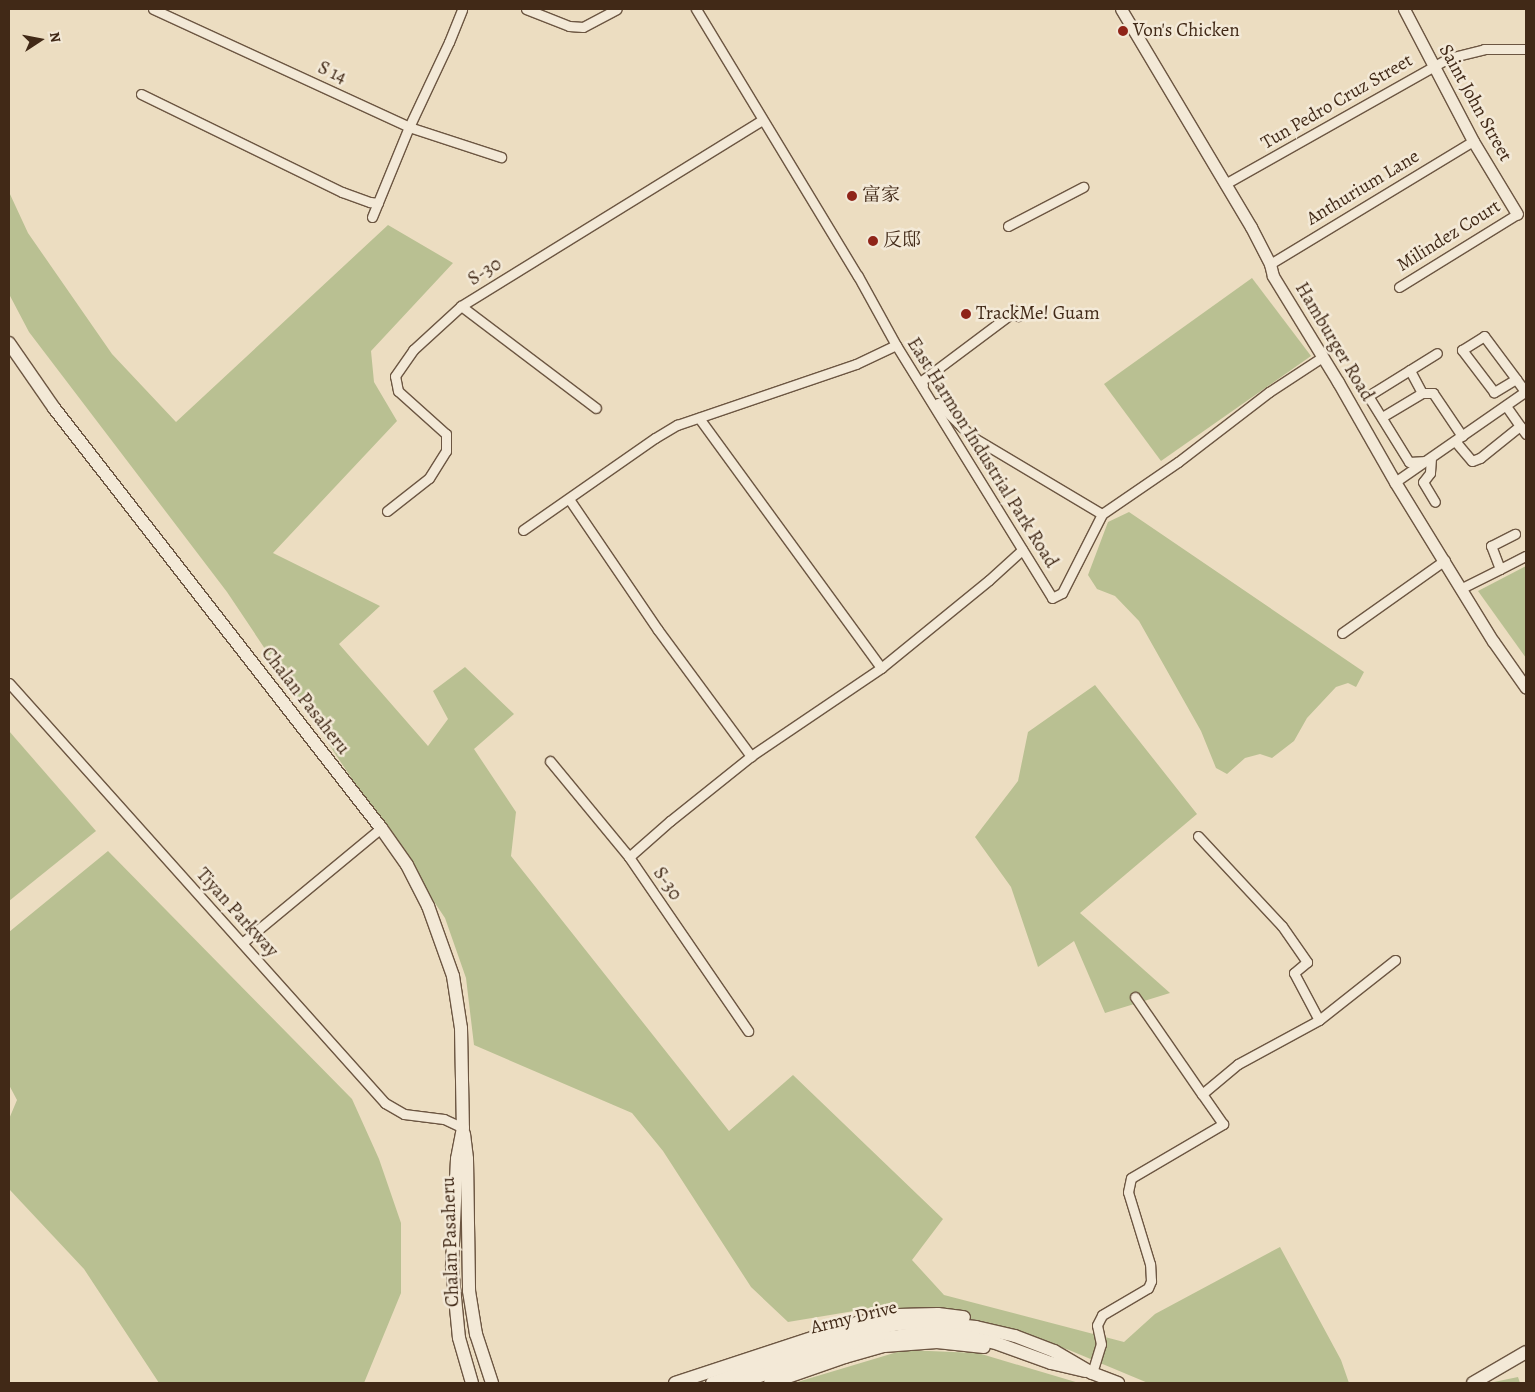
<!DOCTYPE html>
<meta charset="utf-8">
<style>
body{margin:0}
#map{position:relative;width:1535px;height:1392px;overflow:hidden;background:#ecddc1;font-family:Alegreya,"Noto Serif SC",serif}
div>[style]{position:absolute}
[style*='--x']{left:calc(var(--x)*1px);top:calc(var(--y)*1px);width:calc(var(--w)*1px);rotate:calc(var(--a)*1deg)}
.green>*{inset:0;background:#b9c092}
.roads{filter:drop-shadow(1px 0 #6c5642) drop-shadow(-1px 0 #6c5642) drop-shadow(0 1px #6c5642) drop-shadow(0 -1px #6c5642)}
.minor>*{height:9px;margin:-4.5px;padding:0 4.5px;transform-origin:4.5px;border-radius:4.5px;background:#f3e9d7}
.tertiary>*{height:11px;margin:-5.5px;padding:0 5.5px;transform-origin:5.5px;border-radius:5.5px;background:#f3e9d7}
.secondary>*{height:12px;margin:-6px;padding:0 6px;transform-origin:6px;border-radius:6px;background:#f3e9d7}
.dots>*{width:14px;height:14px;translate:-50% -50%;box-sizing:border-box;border:2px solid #f3e9d7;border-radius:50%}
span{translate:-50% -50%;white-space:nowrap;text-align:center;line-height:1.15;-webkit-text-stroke:5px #f3e9d7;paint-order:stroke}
.poi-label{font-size:19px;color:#412917}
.left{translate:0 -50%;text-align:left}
.street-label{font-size:19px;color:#412917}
.frame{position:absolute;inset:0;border:10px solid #412917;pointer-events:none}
.north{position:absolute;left:15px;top:15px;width:50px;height:50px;-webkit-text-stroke:4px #f3e9d7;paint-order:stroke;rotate:79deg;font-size:14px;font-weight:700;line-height:20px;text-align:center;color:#412917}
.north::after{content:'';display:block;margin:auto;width:18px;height:22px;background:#412917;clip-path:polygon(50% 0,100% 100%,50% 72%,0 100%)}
</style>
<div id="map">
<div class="green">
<div style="clip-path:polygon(9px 192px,28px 233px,112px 354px,176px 422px,388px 225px,453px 263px,371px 351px,374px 382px,397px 421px,273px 553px,380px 606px,339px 644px,428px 746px,448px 719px,433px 691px,465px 667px,514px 714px,474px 749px,516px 812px,511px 856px,729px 1131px,793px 1075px,943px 1219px,912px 1260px,944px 1295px,1124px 1342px,1155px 1314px,1280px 1247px,1341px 1360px,1349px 1383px,1148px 1383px,1069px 1350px,968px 1318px,878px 1307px,788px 1322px,751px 1287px,663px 1151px,632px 1113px,474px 1045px,466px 978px,445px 918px,227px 592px,29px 332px,9px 294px)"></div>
<div style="clip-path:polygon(1252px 278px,1311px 356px,1161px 461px,1104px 384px)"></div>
<div style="clip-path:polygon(1129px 512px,1364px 672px,1356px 687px,1348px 683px,1336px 687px,1307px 718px,1294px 741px,1272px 758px,1260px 754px,1245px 758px,1227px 774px,1216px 768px,1201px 731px,1139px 621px,1115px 596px,1097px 589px,1088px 575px,1108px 522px)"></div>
<div style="clip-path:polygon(1526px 566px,1526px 658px,1478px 591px)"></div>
<div style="clip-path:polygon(1095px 685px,1197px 814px,1080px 913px,1170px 993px,1105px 1013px,1074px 941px,1038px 967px,1011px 887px,975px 837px,1018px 781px,1028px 732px)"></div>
<div style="clip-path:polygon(9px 731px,96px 831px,9px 901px)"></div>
<div style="clip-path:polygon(108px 851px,352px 1099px,379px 1159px,401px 1223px,401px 1293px,364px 1383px,159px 1383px,84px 1269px,9px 1189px,9px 1119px,17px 1100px,9px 1085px,9px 932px)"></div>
<div style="clip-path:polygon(904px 1350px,978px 1353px,1079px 1383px,794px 1383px)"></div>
<div style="clip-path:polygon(1518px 1377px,1520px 1383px,1489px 1383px)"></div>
</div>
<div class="roads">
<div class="minor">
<div style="--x:153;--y:9;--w:282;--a:24.7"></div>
<div style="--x:409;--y:127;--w:97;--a:18.1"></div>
<div style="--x:526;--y:9;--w:46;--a:21.6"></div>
<div style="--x:569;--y:26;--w:14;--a:4"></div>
<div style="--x:583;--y:27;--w:38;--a:-28"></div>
<div style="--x:696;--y:9;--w:312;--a:58.8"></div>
<div style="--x:858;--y:276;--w:79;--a:61.2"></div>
<div style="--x:896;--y:345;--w:297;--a:58.3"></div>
<div style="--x:1052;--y:598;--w:11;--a:-27"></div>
<div style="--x:1062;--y:593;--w:89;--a:-63.1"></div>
<div style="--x:1102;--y:514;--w:92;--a:-34.4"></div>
<div style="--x:1178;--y:462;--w:115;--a:-37.6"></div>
<div style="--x:1269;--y:392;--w:62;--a:-33.2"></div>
<div style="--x:141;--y:94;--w:224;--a:26"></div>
<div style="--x:342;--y:192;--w:30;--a:20"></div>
<div style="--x:370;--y:202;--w:8;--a:7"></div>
<div style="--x:1225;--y:184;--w:257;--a:-29.4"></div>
<div style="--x:1449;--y:58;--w:36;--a:-14"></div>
<div style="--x:1484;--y:49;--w:42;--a:0"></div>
<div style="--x:372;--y:217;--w:97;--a:-67.7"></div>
<div style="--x:409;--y:127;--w:94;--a:-64.8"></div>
<div style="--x:449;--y:42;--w:35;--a:-68"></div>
<div style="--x:1008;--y:226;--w:85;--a:-27.5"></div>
<div style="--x:1270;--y:264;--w:237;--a:-31.2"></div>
<div style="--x:1399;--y:287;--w:139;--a:-31.7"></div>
<div style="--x:461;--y:306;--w:169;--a:37.1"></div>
<div style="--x:1516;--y:379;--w:26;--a:149"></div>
<div style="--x:1494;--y:392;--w:53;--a:-127.3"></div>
<div style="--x:1462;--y:350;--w:26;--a:-32"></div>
<div style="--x:1484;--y:336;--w:54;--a:53.3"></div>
<div style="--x:1516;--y:379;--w:17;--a:54"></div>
<div style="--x:923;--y:385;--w:4;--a:-135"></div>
<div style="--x:920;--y:382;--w:119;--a:-36.8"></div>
<div style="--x:1015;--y:311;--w:6;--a:59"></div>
<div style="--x:1422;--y:393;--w:11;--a:0"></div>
<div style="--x:1433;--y:393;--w:52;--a:56"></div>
<div style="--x:938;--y:403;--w:47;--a:45"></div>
<div style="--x:971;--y:436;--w:152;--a:30.8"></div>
<div style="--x:1506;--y:406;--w:24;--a:55"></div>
<div style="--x:1382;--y:417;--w:47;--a:-31"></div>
<div style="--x:1422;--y:393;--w:26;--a:-118"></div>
<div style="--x:699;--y:418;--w:309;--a:53.9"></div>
<div style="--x:1455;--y:441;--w:26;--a:50"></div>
<div style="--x:1472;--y:461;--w:9;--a:-21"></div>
<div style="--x:1480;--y:458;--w:51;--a:-38.7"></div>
<div style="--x:1520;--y:426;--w:10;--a:53"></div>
<div style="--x:1431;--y:458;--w:15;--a:94"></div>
<div style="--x:1430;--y:473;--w:11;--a:128"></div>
<div style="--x:1423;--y:482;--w:23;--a:59"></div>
<div style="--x:1426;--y:461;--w:17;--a:177"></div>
<div style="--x:1409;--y:462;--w:78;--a:-121.8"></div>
<div style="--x:1368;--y:396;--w:81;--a:-31.9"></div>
<div style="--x:1395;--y:482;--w:160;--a:-34.8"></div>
<div style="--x:569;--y:499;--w:158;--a:55.8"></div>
<div style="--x:658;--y:630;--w:157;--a:53.6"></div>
<div style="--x:387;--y:511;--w:53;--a:-38.2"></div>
<div style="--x:429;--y:478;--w:32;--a:-58"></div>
<div style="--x:446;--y:451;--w:17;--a:-90"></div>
<div style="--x:446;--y:434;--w:64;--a:-138.1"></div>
<div style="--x:398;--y:391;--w:15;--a:-101"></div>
<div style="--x:395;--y:376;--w:32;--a:-55"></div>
<div style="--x:413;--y:350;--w:65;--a:-42.5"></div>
<div style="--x:461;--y:306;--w:354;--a:-31.7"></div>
<div style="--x:523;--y:530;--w:161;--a:-34.9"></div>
<div style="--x:655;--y:438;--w:26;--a:-31"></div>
<div style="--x:677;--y:425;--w:189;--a:-18.8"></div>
<div style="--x:856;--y:364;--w:44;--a:-25.4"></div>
<div style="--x:1500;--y:569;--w:29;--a:-27"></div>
<div style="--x:1462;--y:588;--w:42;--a:-26.6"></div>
<div style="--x:1500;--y:569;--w:25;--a:-111"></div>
<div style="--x:1491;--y:546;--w:27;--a:-27"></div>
<div style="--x:1342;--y:633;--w:126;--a:-35.3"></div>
<div style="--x:9;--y:683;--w:564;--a:48.16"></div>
<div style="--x:385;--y:1103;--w:22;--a:30"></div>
<div style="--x:404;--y:1114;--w:40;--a:7.1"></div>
<div style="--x:444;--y:1119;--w:21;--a:25"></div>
<div style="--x:550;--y:761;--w:124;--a:50.5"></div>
<div style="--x:629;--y:857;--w:211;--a:55.6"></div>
<div style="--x:1198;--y:836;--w:123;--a:47"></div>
<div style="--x:1282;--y:926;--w:44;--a:55.2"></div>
<div style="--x:1307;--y:962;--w:17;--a:140"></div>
<div style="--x:1294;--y:973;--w:53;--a:62"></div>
<div style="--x:629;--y:857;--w:55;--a:-41.3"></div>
<div style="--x:670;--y:821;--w:104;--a:-38.7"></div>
<div style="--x:751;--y:756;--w:157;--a:-34.1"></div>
<div style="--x:881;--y:668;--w:139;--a:-39.2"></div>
<div style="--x:989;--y:580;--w:45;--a:-42.3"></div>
<div style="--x:242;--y:943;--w:180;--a:-39.6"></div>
<div style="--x:1135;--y:997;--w:118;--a:55.4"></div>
<div style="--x:1092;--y:1373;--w:30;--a:-73"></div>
<div style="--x:1101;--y:1344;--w:19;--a:-102"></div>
<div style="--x:1097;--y:1325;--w:11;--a:-63"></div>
<div style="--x:1102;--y:1315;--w:53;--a:-30.4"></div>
<div style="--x:1148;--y:1288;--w:8;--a:-67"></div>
<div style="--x:1151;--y:1281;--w:17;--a:-93"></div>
<div style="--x:1150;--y:1264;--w:75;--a:-107"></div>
<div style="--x:1128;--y:1192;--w:14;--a:-78"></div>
<div style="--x:1131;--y:1178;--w:107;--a:-30.4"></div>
<div style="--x:1223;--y:1124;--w:37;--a:-125"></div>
<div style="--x:1202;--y:1094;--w:47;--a:-39.8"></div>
<div style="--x:1238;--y:1064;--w:92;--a:-28.5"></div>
<div style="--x:1319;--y:1020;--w:97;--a:-38.3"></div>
</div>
<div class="tertiary">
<div style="--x:1121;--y:9;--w:254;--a:59.2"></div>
<div style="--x:1251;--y:227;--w:42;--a:62.8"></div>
<div style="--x:1270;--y:264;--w:12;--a:76"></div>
<div style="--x:1273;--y:276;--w:124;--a:58.5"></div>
<div style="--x:1338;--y:382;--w:115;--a:60.3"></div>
<div style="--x:1395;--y:482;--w:187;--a:58.4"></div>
<div style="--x:1493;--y:641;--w:57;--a:54.9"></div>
<div style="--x:1404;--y:9;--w:149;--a:62.4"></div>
<div style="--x:1473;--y:141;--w:85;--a:58.9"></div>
</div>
<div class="secondary">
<div style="--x:9;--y:343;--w:79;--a:55.3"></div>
<div style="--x:54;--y:408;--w:532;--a:52.1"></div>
<div style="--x:381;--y:828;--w:45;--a:54.9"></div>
<div style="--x:407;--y:865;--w:46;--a:62.9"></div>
<div style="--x:428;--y:906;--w:74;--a:70.3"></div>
<div style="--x:453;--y:976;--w:53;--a:81.3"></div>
<div style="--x:461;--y:1028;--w:100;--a:88.9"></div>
<div style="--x:463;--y:1128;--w:32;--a:101"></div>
<div style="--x:457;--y:1159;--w:108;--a:92.7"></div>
<div style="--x:452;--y:1267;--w:71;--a:84.4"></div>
<div style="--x:459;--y:1338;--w:47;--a:73.9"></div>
<div style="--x:464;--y:1134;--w:25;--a:83"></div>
<div style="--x:467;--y:1159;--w:132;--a:89.1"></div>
<div style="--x:469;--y:1291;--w:44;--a:80.8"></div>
<div style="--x:476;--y:1334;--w:52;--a:71.9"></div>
<div style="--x:675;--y:1383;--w:192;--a:-18.2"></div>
<div style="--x:857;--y:1323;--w:42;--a:-11"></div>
<div style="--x:898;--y:1315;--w:40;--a:-1.4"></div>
<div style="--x:938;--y:1314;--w:26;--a:7"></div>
<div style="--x:712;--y:1383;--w:156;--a:-19.1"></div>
<div style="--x:859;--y:1332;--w:41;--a:-11.3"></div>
<div style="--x:899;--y:1324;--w:39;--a:-1"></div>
<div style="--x:938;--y:1323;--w:38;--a:6"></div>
<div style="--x:976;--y:1327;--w:40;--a:13"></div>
<div style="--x:1015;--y:1336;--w:42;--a:21"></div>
<div style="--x:1054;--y:1351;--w:44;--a:30.1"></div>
<div style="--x:1092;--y:1373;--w:28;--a:21"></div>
<div style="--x:739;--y:1383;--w:131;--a:-18.7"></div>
<div style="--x:863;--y:1341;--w:59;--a:-7.9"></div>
<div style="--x:921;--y:1333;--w:36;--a:2"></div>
<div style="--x:957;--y:1334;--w:37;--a:13"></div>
<div style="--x:993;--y:1342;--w:62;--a:19.9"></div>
<div style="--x:1051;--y:1363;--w:35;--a:13"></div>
<div style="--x:770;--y:1383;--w:79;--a:-19.1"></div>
<div style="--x:845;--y:1357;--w:41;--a:-15.8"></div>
<div style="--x:884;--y:1346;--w:53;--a:-4.3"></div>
<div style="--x:937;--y:1342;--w:47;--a:6.1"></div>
<div style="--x:1473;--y:1383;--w:61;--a:-30.3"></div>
</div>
</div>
<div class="dots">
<div style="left:1123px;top:31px;background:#8f2418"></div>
<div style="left:852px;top:196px;background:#8f2418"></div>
<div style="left:873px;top:241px;background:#8f2418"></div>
<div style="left:966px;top:314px;background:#8f2418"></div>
</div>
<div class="poi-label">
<span class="left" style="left:1133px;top:31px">Von's Chicken</span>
<span class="left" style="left:862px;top:196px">富家</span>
<span class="left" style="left:883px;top:241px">反邸</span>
<span class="left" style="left:976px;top:314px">TrackMe! Guam</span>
</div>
<div class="street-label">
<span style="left:332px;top:73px;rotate:25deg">S 14</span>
<span style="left:1337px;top:102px;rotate:-30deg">Tun Pedro Cruz Street</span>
<span style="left:1475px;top:103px;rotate:61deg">Saint John Street</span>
<span style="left:1363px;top:188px;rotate:-31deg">Anthurium Lane</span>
<span style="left:1449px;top:236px;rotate:-32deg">Milindez Court</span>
<span style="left:485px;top:272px;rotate:-32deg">S-30</span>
<span style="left:1334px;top:342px;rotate:59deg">Hamburger Road</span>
<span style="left:982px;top:453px;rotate:58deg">East Harmon Industrial Park Road</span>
<span style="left:305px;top:701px;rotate:52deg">Chalan Pasaheru</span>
<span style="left:667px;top:884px;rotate:56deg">S-30</span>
<span style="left:237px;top:913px;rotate:48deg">Tiyan Parkway</span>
<span style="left:451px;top:1242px;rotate:-92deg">Chalan Pasaheru</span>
<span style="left:854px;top:1318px;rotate:-14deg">Army Drive</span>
</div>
<div class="frame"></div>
<div class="north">N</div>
</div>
